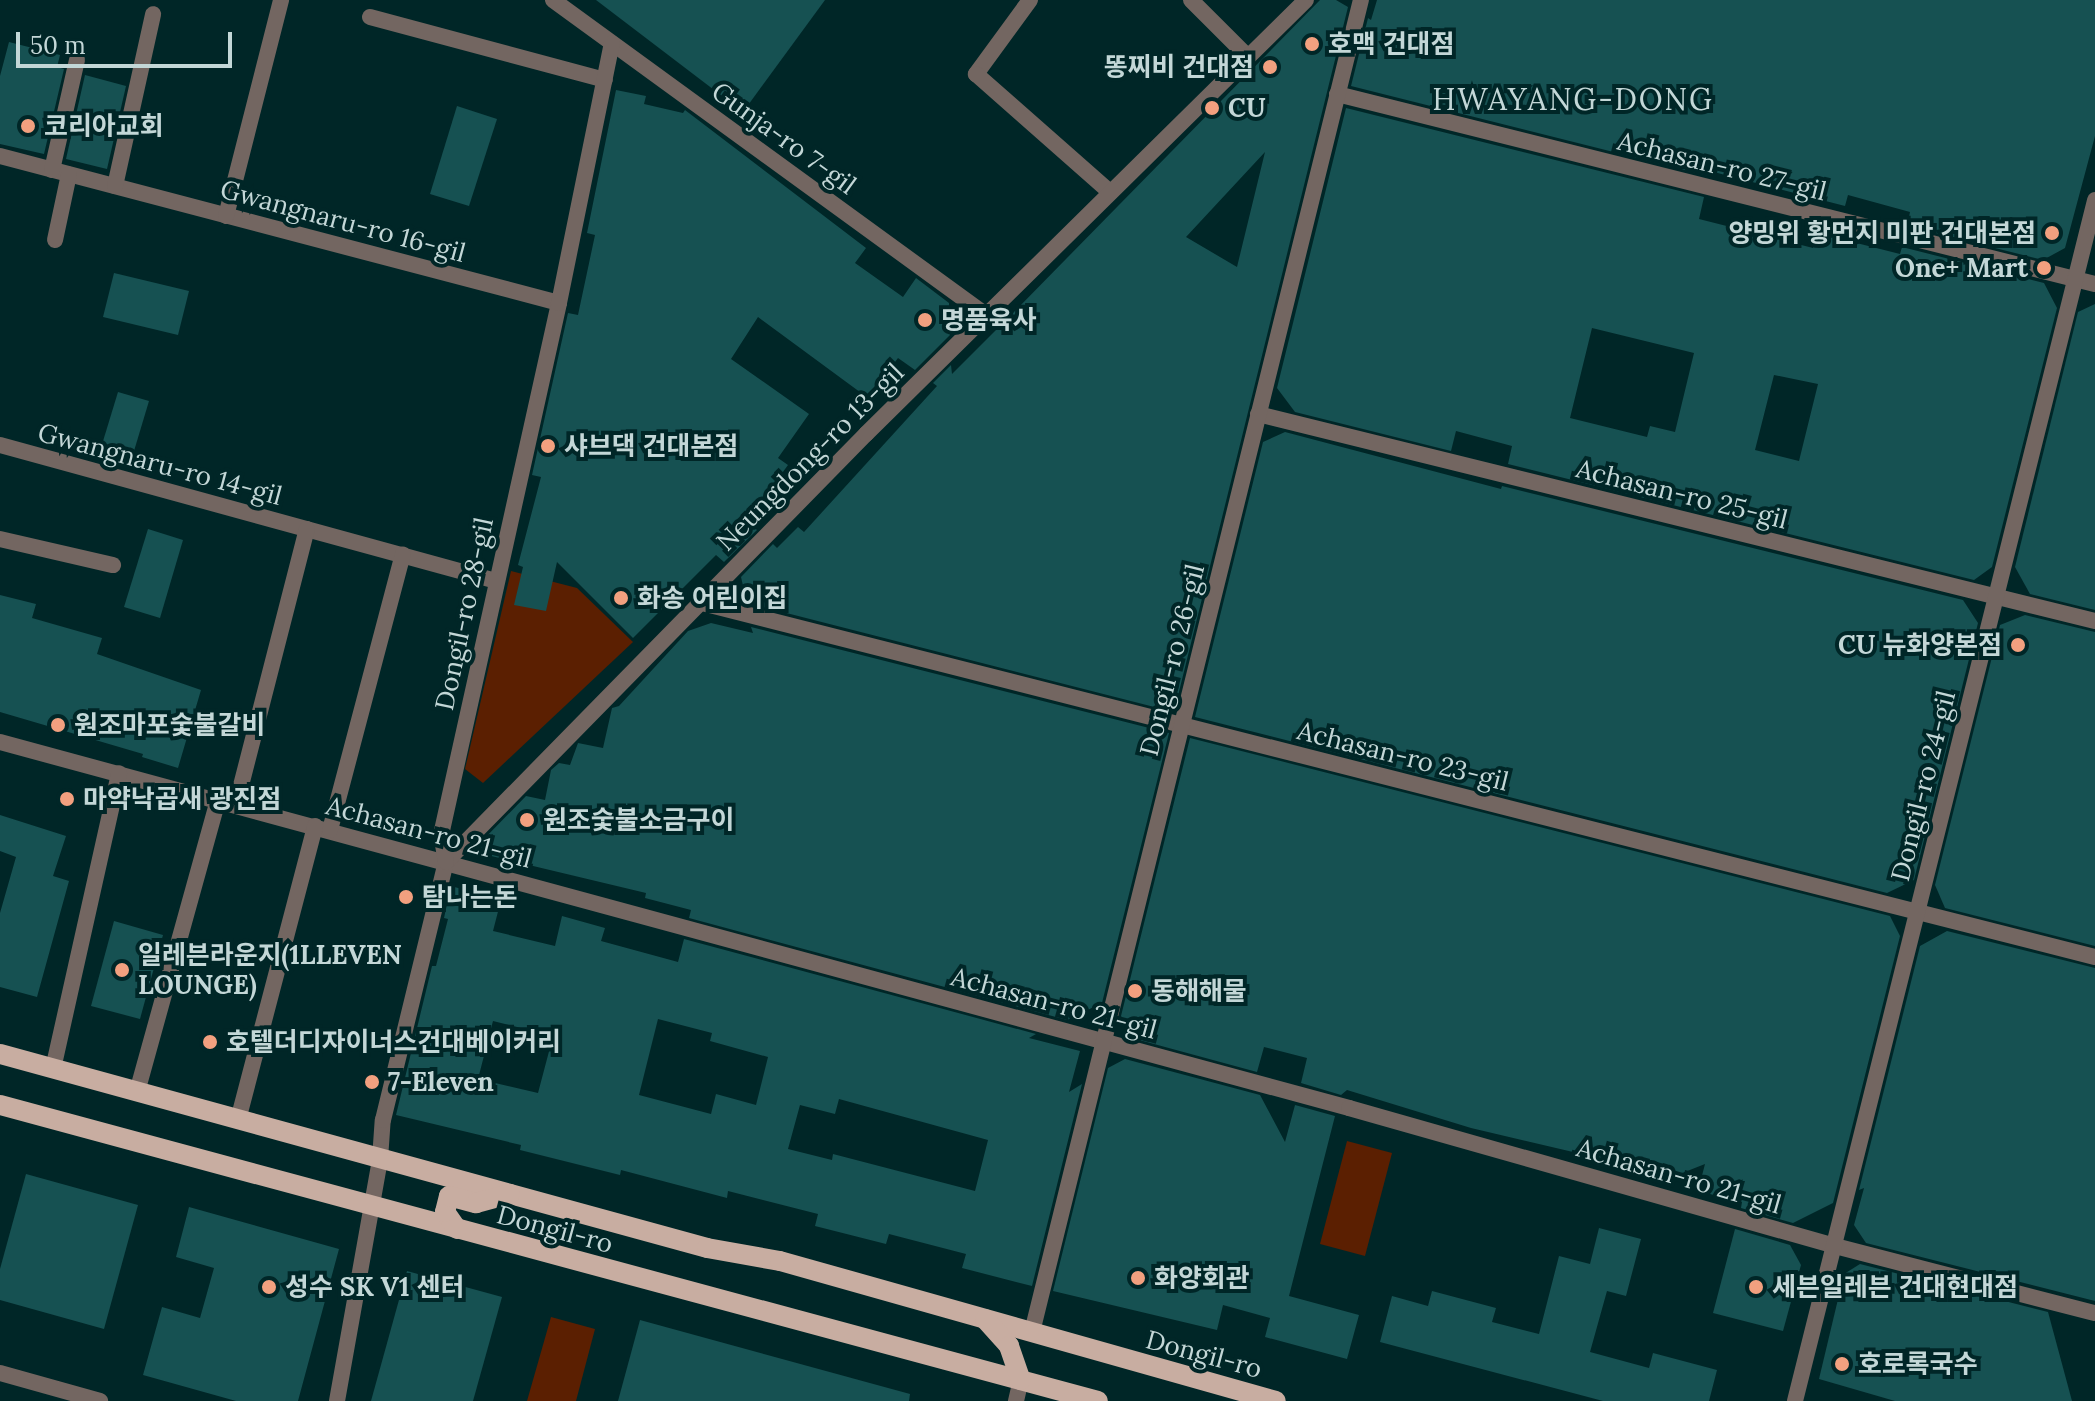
<!DOCTYPE html>
<meta charset="utf-8">
<style>
body{margin:0}
#map{position:relative;width:2095px;height:1401px;overflow:hidden;background:#002627;font-family:Lora,"Noto Sans KR",serif}
div>[style]{position:absolute}
[style*='--x']{left:calc(var(--x)*1px);top:calc(var(--y)*1px);width:calc(var(--w)*1px);rotate:calc(var(--a)*1deg)}
.green>*{inset:0;background:#5b1f01}
.building>*{inset:0;background:#165152}
.street>*{height:16px;margin:-8px;padding:0 8px;transform-origin:8px;border-radius:8px;background:#736661}
.primary>*{height:20px;margin:-10px;padding:0 10px;transform-origin:10px;border-radius:10px;background:#c8ada1}
.dots>*{width:22px;height:22px;translate:-50% -50%;box-sizing:border-box;border:4px solid #002627;border-radius:50%}
span{translate:-50% -50%;white-space:nowrap;text-align:center;line-height:1.15;-webkit-text-stroke:8px #002627;paint-order:stroke}
.poi-label{font-size:26px;color:#c3d7d7;font-weight:700}
.left{translate:0 -50%;text-align:left}
.right{translate:-100% -50%;text-align:right}
.street-label{font-size:26px;color:#c3d7d7}
.quarter-label{font-size:30px;color:#c3d7d7;letter-spacing:2px}
.scale{position:absolute;left:16px;top:32px;width:216px;height:36px;box-sizing:border-box;border:4px solid #c3d7d7;border-top:0;padding-left:10px;font-size:24px;line-height:28px;white-space:nowrap;color:#c3d7d7;-webkit-text-stroke:6px #002627;paint-order:stroke}
</style>
<div id="map">
<div class="green">
<div style="clip-path:polygon(511px 571px,577px 588px,633px 642px,483px 783px,465px 769px)"></div>
<div style="clip-path:polygon(1347px 1141px,1392px 1153px,1365px 1256px,1320px 1244px)"></div>
<div style="clip-path:polygon(551px 1317px,595px 1329px,576px 1401px,527px 1401px)"></div>
</div>
<div class="building">
<div style="clip-path:polygon(596px 0,825px 0,743px 112px)"></div>
<div style="clip-path:polygon(evenodd,1320px 0,1336px 0,1348px 7px,1174px 712px,747px 603px,741px 577px,773px 544px,777px 548px,798px 527px,804px 532px,937px 386px,933px 383px,951px 365px,952px 374px,1015px 311px,1320px 0,1265px 152px,1237px 267px,1186px 237px,1265px 152px)"></div>
<div style="clip-path:polygon(1377px 0,2095px 0,2095px 136px,2065px 248px,2043px 260px,1907px 226px,1910px 212px,1848px 195px,1845px 206px,1710px 171px,1709px 176px,1351px 86px,1368px 18px,1371px 20px)"></div>
<div style="clip-path:polygon(9px 42px,60px 55px,57px 67px,64px 69px,44px 154px,0 144px,0 76px)"></div>
<div style="clip-path:polygon(85px 75px,126px 86px,107px 169px,66px 159px)"></div>
<div style="clip-path:polygon(616px 90px,646px 96px,644px 104px,683px 113px,685px 110px,866px 248px,855px 263px,903px 297px,916px 278px,949px 303px,950px 335px,915px 370px,898px 358px,868px 398px,758px 317px,731px 359px,809px 414px,778px 458px,788px 465px,747px 521px,757px 530px,724px 562px,716px 555px,633px 638px,557px 562px,546px 611px,514px 605px,523px 567px,518px 565px,541px 477px,532px 475px,568px 313px,578px 315px,595px 235px,587px 233px)"></div>
<div style="clip-path:polygon(457px 106px,497px 119px,469px 206px,430px 194px)"></div>
<div style="clip-path:polygon(evenodd,1346px 108px,1704px 197px,1699px 219px,1813px 248px,1817px 233px,1900px 254px,1902px 247px,2044px 283px,2057px 308px,1992px 567px,1974px 580px,1508px 464px,1512px 446px,1456px 431px,1451px 451px,1295px 412px,1277px 388px,1346px 108px,1592px 328px,1694px 353px,1675px 432px,1650px 426px,1647px 437px,1570px 418px,1592px 328px,1346px 108px,1774px 375px,1818px 384px,1799px 461px,1755px 450px,1774px 375px)"></div>
<div style="clip-path:polygon(114px 273px,189px 291px,178px 335px,103px 317px)"></div>
<div style="clip-path:polygon(2095px 304px,2095px 610px,2030px 594px,2015px 567px,2078px 312px)"></div>
<div style="clip-path:polygon(118px 392px,149px 401px,131px 461px,100px 451px)"></div>
<div style="clip-path:polygon(1285px 432px,1501px 489px,1502px 486px,1963px 600px,1978px 623px,1914px 880px,1887px 893px,1195px 717px,1263px 442px)"></div>
<div style="clip-path:polygon(148px 529px,183px 540px,160px 618px,124px 607px)"></div>
<div style="clip-path:polygon(0 595px,36px 604px,32px 618px,102px 638px,97px 654px,201px 690px,178px 768px,142px 757px,143px 754px,0 712px)"></div>
<div style="clip-path:polygon(2025px 615px,2095px 632px,2095px 946px,1945px 908px,1935px 885px,2000px 625px)"></div>
<div style="clip-path:polygon(711px 623px,753px 633px,751px 627px,1169px 733px,1102px 1003px,1067px 1020px,689px 918px,691px 910px,645px 898px,646px 893px,479px 853px,482px 841px,526px 796px,545px 800px,551px 770px,559px 763px,570px 765px,578px 743px,603px 748px,612px 708px,619px 706px,688px 631px)"></div>
<div style="clip-path:polygon(1190px 738px,1890px 916px,1900px 936px,1833px 1203px,1793px 1223px,1741px 1208px,1742px 1202px,1698px 1191px,1705px 1164px,1662px 1181px,1573px 1152px,1471px 1128px,1347px 1090px,1341px 1095px,1301px 1083px,1307px 1058px,1264px 1047px,1257px 1072px,1132px 1038px,1121px 1016px)"></div>
<div style="clip-path:polygon(0 815px,66px 836px,53px 876px,69px 881px,37px 997px,0 987px,0 913px,16px 857px,0 851px)"></div>
<div style="clip-path:polygon(evenodd,451px 886px,501px 900px,493px 931px,555px 946px,562px 916px,605px 928px,601px 941px,678px 962px,684px 939px,1036px 1034px,1029px 1038px,1080px 1051px,1069px 1092px,1082px 1084px,1032px 1286px,962px 1268px,966px 1254px,889px 1234px,886px 1244px,815px 1226px,818px 1214px,728px 1191px,727px 1198px,621px 1170px,620px 1175px,520px 1150px,521px 1145px,396px 1115px,432px 966px,436px 966px,448px 919px,444px 918px,451px 886px,658px 1019px,712px 1033px,710px 1041px,768px 1057px,756px 1105px,716px 1094px,711px 1114px,639px 1095px,658px 1019px,451px 886px,493px 1021px,549px 1035px,548px 1039px,552px 1040px,538px 1093px,478px 1079px,493px 1021px,451px 886px,839px 1099px,988px 1140px,975px 1191px,833px 1154px,832px 1160px,788px 1149px,800px 1105px,835px 1114px,839px 1099px)"></div>
<div style="clip-path:polygon(114px 921px,163px 935px,140px 1019px,91px 1006px)"></div>
<div style="clip-path:polygon(1947px 931px,2095px 968px,2095px 1301px,1866px 1243px,1854px 1225px,1864px 1188px,1859px 1190px,1920px 946px)"></div>
<div style="clip-path:polygon(1125px 1059px,1260px 1095px,1285px 1142px,1295px 1105px,1335px 1116px,1289px 1296px,1359px 1315px,1347px 1359px,1265px 1337px,1270px 1318px,1223px 1305px,1217px 1330px,1053px 1291px,1108px 1068px)"></div>
<div style="clip-path:polygon(26px 1174px,138px 1205px,104px 1329px,0 1300px,0 1269px)"></div>
<div style="clip-path:polygon(189px 1207px,339px 1249px,298px 1401px,236px 1401px,143px 1375px,162px 1307px,200px 1318px,214px 1268px,176px 1257px)"></div>
<div style="clip-path:polygon(1599px 1228px,1641px 1239px,1626px 1296px,1607px 1291px,1590px 1352px,1649px 1368px,1653px 1353px,1717px 1370px,1709px 1401px,1603px 1401px,1380px 1342px,1392px 1296px,1428px 1306px,1432px 1291px,1496px 1308px,1492px 1322px,1539px 1334px,1559px 1256px,1590px 1264px)"></div>
<div style="clip-path:polygon(1735px 1229px,1790px 1245px,1801px 1265px,1783px 1331px,1713px 1313px)"></div>
<div style="clip-path:polygon(1860px 1264px,2048px 1312px,2072px 1401px,1895px 1401px,1819px 1379px,1844px 1274px)"></div>
<div style="clip-path:polygon(407px 1271px,502px 1297px,473px 1401px,371px 1401px)"></div>
<div style="clip-path:polygon(640px 1320px,910px 1394px,909px 1401px,618px 1401px)"></div>
</div>
<div class="street">
<div style="--x:553;--y:0;--w:535;--a:36.04"></div>
<div style="--x:1030;--y:0;--w:92;--a:126.1"></div>
<div style="--x:976;--y:74;--w:179;--a:41.4"></div>
<div style="--x:1191;--y:0;--w:81;--a:45"></div>
<div style="--x:370;--y:17;--w:243;--a:15"></div>
<div style="--x:1337;--y:94;--w:781;--a:14.07"></div>
<div style="--x:0;--y:156;--w:578;--a:14.73"></div>
<div style="--x:52;--y:170;--w:113;--a:-77.2"></div>
<div style="--x:115;--y:186;--w:176;--a:-77.5"></div>
<div style="--x:226;--y:216;--w:223;--a:-75.7"></div>
<div style="--x:55;--y:240;--w:67;--a:-78"></div>
<div style="--x:1258;--y:414;--w:862;--a:13.89"></div>
<div style="--x:0;--y:445;--w:514;--a:15.33"></div>
<div style="--x:0;--y:539;--w:116;--a:13"></div>
<div style="--x:698;--y:602;--w:1441;--a:14.26"></div>
<div style="--x:0;--y:742;--w:1398;--a:15.18"></div>
<div style="--x:1349;--y:1108;--w:505;--a:15.85"></div>
<div style="--x:1835;--y:1246;--w:268;--a:14.5"></div>
<div style="--x:236;--y:805;--w:285;--a:-75.6"></div>
<div style="--x:330;--y:830;--w:285;--a:-75.2"></div>
<div style="--x:446;--y:862;--w:600;--a:-45.54"></div>
<div style="--x:866;--y:434;--w:618;--a:-44.61"></div>
<div style="--x:53;--y:1069;--w:303;--a:-77.4"></div>
<div style="--x:137;--y:1092;--w:303;--a:-74.5"></div>
<div style="--x:238;--y:1120;--w:304;--a:-75.3"></div>
<div style="--x:1032;--y:1332;--w:1372;--a:-76.13"></div>
<div style="--x:0;--y:1373;--w:104;--a:15.6"></div>
<div style="--x:337;--y:1401;--w:246;--a:-79.9"></div>
<div style="--x:380;--y:1159;--w:39;--a:-86"></div>
<div style="--x:383;--y:1120;--w:266;--a:-76.3"></div>
<div style="--x:446;--y:862;--w:27;--a:-100"></div>
<div style="--x:441;--y:835;--w:545;--a:-77.49"></div>
<div style="--x:559;--y:303;--w:265;--a:-78.5"></div>
<div style="--x:1016;--y:1401;--w:22;--a:-77"></div>
<div style="--x:1795;--y:1401;--w:1238;--a:-75.97"></div>
</div>
<div class="primary">
<div style="--x:0;--y:1054;--w:733;--a:15.34"></div>
<div style="--x:707;--y:1248;--w:74;--a:10.1"></div>
<div style="--x:780;--y:1261;--w:515;--a:15.76"></div>
<div style="--x:0;--y:1105;--w:1137;--a:15.09"></div>
<div style="--x:457;--y:1229;--w:21;--a:-125"></div>
<div style="--x:445;--y:1212;--w:16;--a:-76"></div>
<div style="--x:449;--y:1196;--w:28;--a:15"></div>
<div style="--x:476;--y:1203;--w:35;--a:-15"></div>
<div style="--x:985;--y:1319;--w:36;--a:48"></div>
<div style="--x:1009;--y:1346;--w:36;--a:71"></div>
</div>
<div class="dots">
<div style="left:1312px;top:44px;background:#f2a07f"></div>
<div style="left:1270px;top:67px;background:#f2a07f"></div>
<div style="left:1212px;top:108px;background:#f2a07f"></div>
<div style="left:28px;top:126px;background:#f2a07f"></div>
<div style="left:2052px;top:233px;background:#f2a07f"></div>
<div style="left:2044px;top:268px;background:#f2a07f"></div>
<div style="left:925px;top:320px;background:#f2a07f"></div>
<div style="left:548px;top:446px;background:#f2a07f"></div>
<div style="left:621px;top:598px;background:#f2a07f"></div>
<div style="left:2018px;top:645px;background:#f2a07f"></div>
<div style="left:58px;top:725px;background:#f2a07f"></div>
<div style="left:67px;top:799px;background:#f2a07f"></div>
<div style="left:527px;top:820px;background:#f2a07f"></div>
<div style="left:406px;top:897px;background:#f2a07f"></div>
<div style="left:122px;top:970px;background:#f2a07f"></div>
<div style="left:1135px;top:991px;background:#f2a07f"></div>
<div style="left:210px;top:1042px;background:#f2a07f"></div>
<div style="left:372px;top:1082px;background:#f2a07f"></div>
<div style="left:1138px;top:1278px;background:#f2a07f"></div>
<div style="left:269px;top:1287px;background:#f2a07f"></div>
<div style="left:1756px;top:1287px;background:#f2a07f"></div>
<div style="left:1842px;top:1364px;background:#f2a07f"></div>
</div>
<div class="poi-label">
<span class="left" style="left:1328px;top:44px">호맥 건대점</span>
<span class="right" style="left:1254px;top:67px">똥찌비 건대점</span>
<span class="left" style="left:1228px;top:108px">CU</span>
<span class="left" style="left:44px;top:126px">코리아교회</span>
<span class="right" style="left:2036px;top:233px">양밍위 황먼지 미판 건대본점</span>
<span class="right" style="left:2028px;top:268px">One+ Mart</span>
<span class="left" style="left:941px;top:320px">명품육사</span>
<span class="left" style="left:564px;top:446px">샤브댁 건대본점</span>
<span class="left" style="left:637px;top:598px">화송 어린이집</span>
<span class="right" style="left:2002px;top:645px">CU 뉴화양본점</span>
<span class="left" style="left:74px;top:725px">원조마포숯불갈비</span>
<span class="left" style="left:83px;top:799px">마약낙곱새 광진점</span>
<span class="left" style="left:543px;top:820px">원조숯불소금구이</span>
<span class="left" style="left:422px;top:897px">탐나는돈</span>
<span class="left" style="left:138px;top:970px">일레븐라운지(1LLEVEN<br>LOUNGE)</span>
<span class="left" style="left:1151px;top:991px">동해해물</span>
<span class="left" style="left:226px;top:1042px">호텔더디자이너스건대베이커리</span>
<span class="left" style="left:388px;top:1082px">7-Eleven</span>
<span class="left" style="left:1154px;top:1278px">화양회관</span>
<span class="left" style="left:285px;top:1287px">성수 SK V1 센터</span>
<span class="left" style="left:1772px;top:1287px">세븐일레븐 건대현대점</span>
<span class="left" style="left:1858px;top:1364px">호로록국수</span>
</div>
<div class="street-label">
<span style="left:784px;top:138px;rotate:36deg">Gunja-ro 7-gil</span>
<span style="left:1722px;top:166px;rotate:14deg">Achasan-ro 27-gil</span>
<span style="left:343px;top:221px;rotate:15deg">Gwangnaru-ro 16-gil</span>
<span style="left:810px;top:457px;rotate:-45deg">Neungdong-ro 13-gil</span>
<span style="left:160px;top:464px;rotate:15deg">Gwangnaru-ro 14-gil</span>
<span style="left:1682px;top:494px;rotate:14deg">Achasan-ro 25-gil</span>
<span style="left:464px;top:614px;rotate:-78deg">Dongil-ro 28-gil</span>
<span style="left:1172px;top:660px;rotate:-76deg">Dongil-ro 26-gil</span>
<span style="left:1403px;top:756px;rotate:14deg">Achasan-ro 23-gil</span>
<span style="left:1923px;top:786px;rotate:-76deg">Dongil-ro 24-gil</span>
<span style="left:429px;top:832px;rotate:15deg">Achasan-ro 21-gil</span>
<span style="left:1054px;top:1003px;rotate:15deg">Achasan-ro 21-gil</span>
<span style="left:1679px;top:1176px;rotate:16deg">Achasan-ro 21-gil</span>
<span style="left:555px;top:1229px;rotate:15deg">Dongil-ro</span>
<span style="left:1204px;top:1354px;rotate:15deg">Dongil-ro</span>
</div>
<div class="quarter-label">
<span style="left:1573px;top:99px">HWAYANG-DONG</span>
</div>
<div class="scale">50 m</div>
</div>
